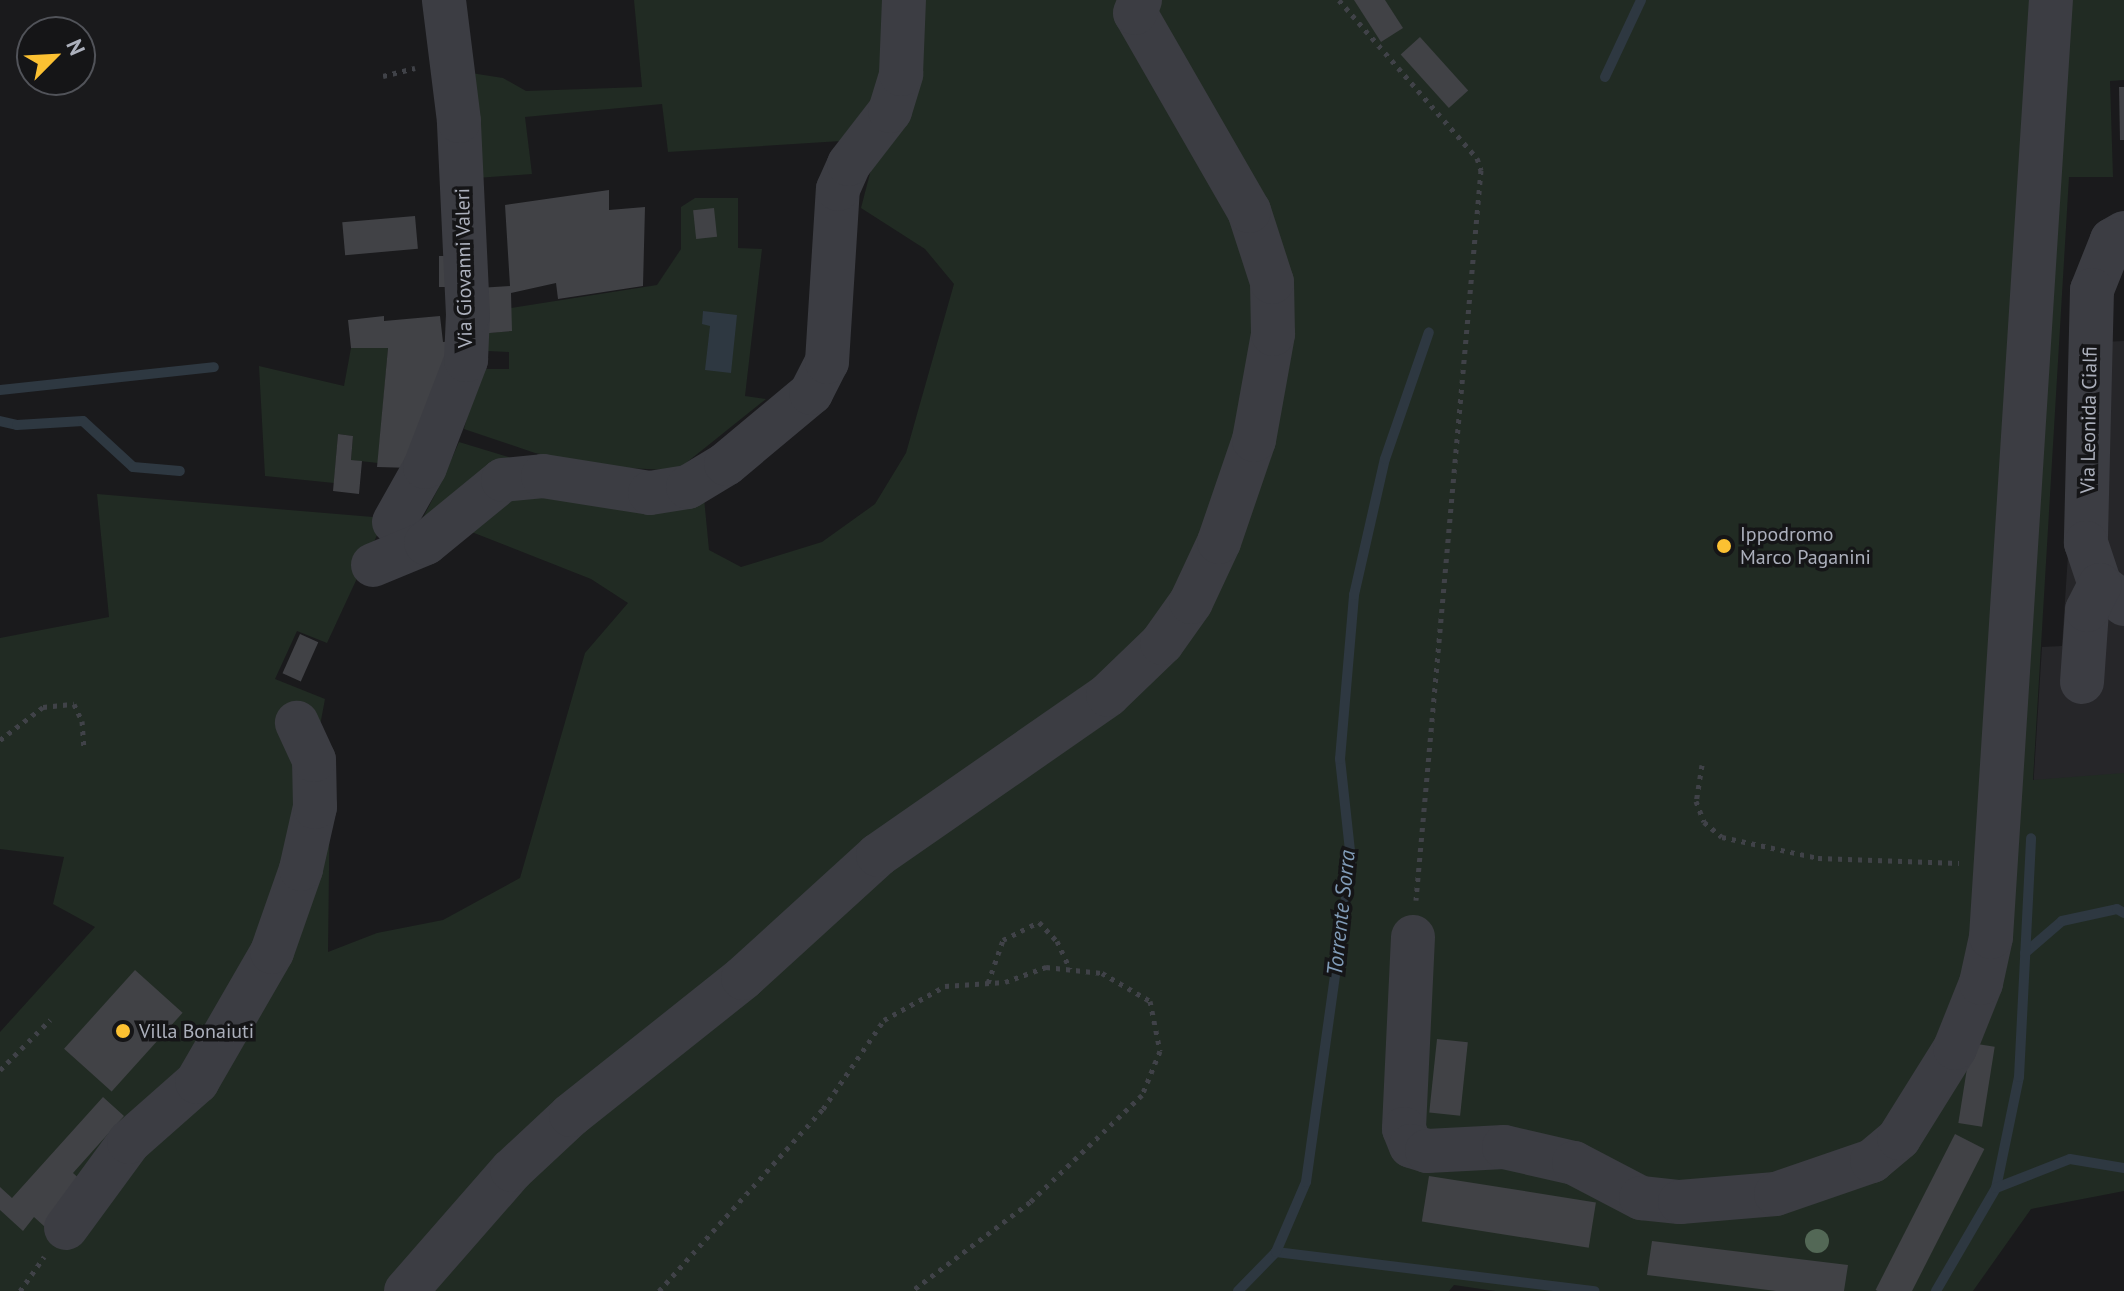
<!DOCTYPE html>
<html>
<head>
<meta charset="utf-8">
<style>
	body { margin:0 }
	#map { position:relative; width:2124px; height:1291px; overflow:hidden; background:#1a1a1c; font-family:"PT Sans",sans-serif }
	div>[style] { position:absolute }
	.built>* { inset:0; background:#262629 }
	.green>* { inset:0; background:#212b23 }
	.water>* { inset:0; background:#2e3841 }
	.stream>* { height:10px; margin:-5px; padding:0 5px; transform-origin:5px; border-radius:5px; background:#2e3841 }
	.building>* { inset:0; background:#414246; transform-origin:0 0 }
	.path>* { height:5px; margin-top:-2.5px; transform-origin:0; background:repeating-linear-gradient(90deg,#404248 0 4px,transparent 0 10px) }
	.minor>* { height:44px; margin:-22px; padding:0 22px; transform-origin:22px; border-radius:22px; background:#3c3d43 }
	.trees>* { width:24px; height:24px; margin:-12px; border-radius:50%; background:#536856 }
	.dots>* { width:22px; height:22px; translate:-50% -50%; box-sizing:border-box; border:4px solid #151517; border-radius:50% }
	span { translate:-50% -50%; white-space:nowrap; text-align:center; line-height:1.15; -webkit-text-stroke:7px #151517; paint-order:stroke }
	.street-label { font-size:20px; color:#acb0bc }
	.poi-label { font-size:20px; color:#acb0bc }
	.left { translate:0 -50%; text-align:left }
	.water-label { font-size:22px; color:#819cb8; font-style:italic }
	.north { position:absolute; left:16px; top:16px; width:80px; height:80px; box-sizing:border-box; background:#151517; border:2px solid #515359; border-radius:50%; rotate:66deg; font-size:22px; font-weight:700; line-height:32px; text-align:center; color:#acb0bc }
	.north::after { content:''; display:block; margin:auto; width:28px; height:36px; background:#fcc132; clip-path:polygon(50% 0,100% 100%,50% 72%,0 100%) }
</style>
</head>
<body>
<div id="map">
	<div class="built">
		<i style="clip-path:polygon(2124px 341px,2124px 787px,2033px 790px,2042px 647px,2062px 646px,2082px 343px)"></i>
	</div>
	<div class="green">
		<i style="clip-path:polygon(634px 0,897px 0,893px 80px,857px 140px,668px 152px,662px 104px,525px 117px,532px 174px,477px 178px,471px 73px,503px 78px,526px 91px,642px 87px)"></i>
		<i style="clip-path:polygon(915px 0,2124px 0,2124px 80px,2110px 81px,2113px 177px,2069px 177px,2033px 780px,2124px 773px,2124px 1191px,2031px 1209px,1973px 1291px,1495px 1291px,1454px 1285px,1449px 1291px,0 1291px,0 1032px,95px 927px,53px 904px,64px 857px,0 849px,0 638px,109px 617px,97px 494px,385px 518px,327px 643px,297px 631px,275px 679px,325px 699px,317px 742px,330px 786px,328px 952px,377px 933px,443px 920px,520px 878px,585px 653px,628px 603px,591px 579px,464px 529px,507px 490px,704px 498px,709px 550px,741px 567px,822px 542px,875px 504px,906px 453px,954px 284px,925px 249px,861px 208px)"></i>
		<i style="clip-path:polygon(695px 198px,738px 198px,738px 248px,762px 249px,745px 396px,766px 399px,681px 467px,667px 470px,607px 467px,535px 453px,464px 429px,478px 375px,486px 369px,509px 369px,509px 352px,487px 351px,478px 334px,511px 331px,511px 308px,657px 285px,681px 249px,681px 207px)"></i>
		<i style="clip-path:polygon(351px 348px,388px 348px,378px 463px,351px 460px,353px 436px,338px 434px,334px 483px,265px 476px,259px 366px,344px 386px)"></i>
		<i style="clip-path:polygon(459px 442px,528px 463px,416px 531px,440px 485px)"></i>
	</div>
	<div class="water">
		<i style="clip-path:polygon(703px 311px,737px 315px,731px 373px,705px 370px,710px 326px,702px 324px)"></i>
	</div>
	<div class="stream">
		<i style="left:1605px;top:77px;width:85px;rotate:-64.9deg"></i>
		<i style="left:0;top:390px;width:215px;rotate:-6.1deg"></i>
		<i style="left:0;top:421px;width:17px;rotate:13deg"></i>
		<i style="left:17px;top:425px;width:66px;rotate:-3.5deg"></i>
		<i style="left:83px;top:421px;width:68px;rotate:42.6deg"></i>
		<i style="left:133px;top:467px;width:47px;rotate:4.9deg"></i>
		<i style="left:2025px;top:953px;width:49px;rotate:-40.9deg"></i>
		<i style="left:2062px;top:921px;width:56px;rotate:-12.3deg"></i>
		<i style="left:2117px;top:909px;width:8px;rotate:30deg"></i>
		<i style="left:1996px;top:1188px;width:113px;rotate:-78.3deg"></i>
		<i style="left:2019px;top:1077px;width:239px;rotate:-87.1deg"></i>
		<i style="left:1276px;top:1252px;width:321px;rotate:7deg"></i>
		<i style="left:1238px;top:1291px;width:54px;rotate:-45.7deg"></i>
		<i style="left:1276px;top:1252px;width:76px;rotate:-66.8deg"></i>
		<i style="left:1306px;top:1182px;width:325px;rotate:-82deg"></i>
		<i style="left:1351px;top:860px;width:102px;rotate:-96.2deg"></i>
		<i style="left:1340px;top:759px;width:165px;rotate:-85.1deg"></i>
		<i style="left:1354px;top:595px;width:139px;rotate:-77.2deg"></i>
		<i style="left:1385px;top:459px;width:134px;rotate:-70.9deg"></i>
		<i style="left:1936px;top:1291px;width:119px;rotate:-59.8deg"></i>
		<i style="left:1996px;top:1188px;width:79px;rotate:-21.4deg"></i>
		<i style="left:2070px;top:1159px;width:55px;rotate:9.5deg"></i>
	</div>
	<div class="building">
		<i style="clip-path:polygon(1354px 0,1385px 0,1403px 28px,1381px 42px)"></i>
		<i style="left:1420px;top:37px;width:72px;height:26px;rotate:48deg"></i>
		<i style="clip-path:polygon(2119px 87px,2124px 87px,2124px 140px,2120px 140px)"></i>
		<i style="clip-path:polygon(609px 190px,609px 210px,645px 207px,643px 286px,558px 299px,556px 283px,511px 293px,512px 331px,478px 334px,478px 288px,510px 286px,505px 205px)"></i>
		<i style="left:714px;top:208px;width:29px;height:21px;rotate:84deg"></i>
		<i style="left:415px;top:216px;width:33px;height:73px;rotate:85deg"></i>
		<i style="left:439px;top:256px;width:14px;height:31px"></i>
		<i style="clip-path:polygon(384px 316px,384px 321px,440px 316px,443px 342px,456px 341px,413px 468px,377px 467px,388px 348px,351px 348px,348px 320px)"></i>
		<i style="clip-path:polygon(338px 434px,353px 436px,351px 460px,362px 461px,359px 494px,333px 491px)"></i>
		<i style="left:300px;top:634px;width:20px;height:43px;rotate:24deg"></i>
		<i style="left:135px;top:970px;width:64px;height:106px;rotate:42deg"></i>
		<i style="left:1437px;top:1039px;width:31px;height:74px;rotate:6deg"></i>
		<i style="left:1971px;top:1043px;width:24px;height:81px;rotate:9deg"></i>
		<i style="clip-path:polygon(103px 1097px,124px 1116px,73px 1173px,84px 1183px,45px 1227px,34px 1217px,23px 1231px,0 1210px,0 1187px,12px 1198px)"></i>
		<i style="left:1955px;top:1134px;width:33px;height:175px;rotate:27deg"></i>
		<i style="left:1429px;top:1176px;width:169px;height:46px;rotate:9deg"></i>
		<i style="clip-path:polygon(1652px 1241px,1848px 1265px,1844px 1291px,1776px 1291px,1647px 1275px)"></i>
	</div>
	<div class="path">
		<i style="left:1339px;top:0;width:210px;rotate:48.9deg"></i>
		<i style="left:1477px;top:158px;width:13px;rotate:72deg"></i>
		<i style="left:1481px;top:170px;width:733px;rotate:95.09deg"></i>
		<i style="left:383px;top:76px;width:33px;rotate:-14deg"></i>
		<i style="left:0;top:740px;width:54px;rotate:-37.5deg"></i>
		<i style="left:43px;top:707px;width:31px;rotate:-6deg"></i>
		<i style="left:74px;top:704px;width:19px;rotate:65deg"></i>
		<i style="left:82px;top:721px;width:26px;rotate:86deg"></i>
		<i style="left:1702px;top:765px;width:36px;rotate:99deg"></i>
		<i style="left:1696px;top:801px;width:22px;rotate:69deg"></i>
		<i style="left:1704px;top:822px;width:23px;rotate:40deg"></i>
		<i style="left:1722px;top:837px;width:98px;rotate:12.3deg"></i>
		<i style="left:1818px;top:858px;width:141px;rotate:2deg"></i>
		<i style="left:988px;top:983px;width:46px;rotate:-70.8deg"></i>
		<i style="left:1003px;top:940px;width:40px;rotate:-26.6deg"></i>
		<i style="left:1039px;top:922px;width:26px;rotate:47deg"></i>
		<i style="left:1057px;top:941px;width:31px;rotate:65deg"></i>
		<i style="left:0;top:1070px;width:71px;rotate:-45deg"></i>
		<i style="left:20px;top:1291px;width:42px;rotate:-54.8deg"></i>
		<i style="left:659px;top:1291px;width:245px;rotate:-48deg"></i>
		<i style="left:823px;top:1109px;width:108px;rotate:-55.6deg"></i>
		<i style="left:884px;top:1020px;width:70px;rotate:-29.1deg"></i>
		<i style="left:945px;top:986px;width:60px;rotate:-3.8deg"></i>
		<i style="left:1005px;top:982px;width:44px;rotate:-20.1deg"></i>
		<i style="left:1046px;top:967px;width:56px;rotate:6.1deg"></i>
		<i style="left:1102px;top:973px;width:56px;rotate:30.3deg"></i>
		<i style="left:1150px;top:1001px;width:51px;rotate:78.7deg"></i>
		<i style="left:1160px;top:1051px;width:48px;rotate:112.2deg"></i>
		<i style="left:1142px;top:1095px;width:155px;rotate:136.3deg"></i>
		<i style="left:1030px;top:1202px;width:148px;rotate:143deg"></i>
	</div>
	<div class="minor">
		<i style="left:2124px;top:233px;width:14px;rotate:150deg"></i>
		<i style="left:2112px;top:240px;width:54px;rotate:111.8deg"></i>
		<i style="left:2092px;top:290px;width:253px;rotate:91.4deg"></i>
		<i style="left:2086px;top:543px;width:44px;rotate:71.6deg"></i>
		<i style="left:2100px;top:585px;width:31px;rotate:38deg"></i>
		<i style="left:394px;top:522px;width:63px;rotate:-60.6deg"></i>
		<i style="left:425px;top:467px;width:115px;rotate:-69deg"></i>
		<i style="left:466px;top:360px;width:45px;rotate:-87.5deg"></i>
		<i style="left:468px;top:315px;width:194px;rotate:-92.7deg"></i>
		<i style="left:459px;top:121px;width:122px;rotate:-97.1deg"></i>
		<i style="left:373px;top:565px;width:57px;rotate:-22.5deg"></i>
		<i style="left:426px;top:543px;width:99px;rotate:-39.3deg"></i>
		<i style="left:503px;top:480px;width:40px;rotate:-5.7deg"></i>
		<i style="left:543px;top:476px;width:108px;rotate:9deg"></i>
		<i style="left:650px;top:493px;width:38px;rotate:-9deg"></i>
		<i style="left:688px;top:487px;width:44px;rotate:-31.2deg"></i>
		<i style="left:726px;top:464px;width:111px;rotate:-39.9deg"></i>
		<i style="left:811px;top:393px;width:35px;rotate:-63deg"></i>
		<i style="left:827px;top:362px;width:173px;rotate:-86.4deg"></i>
		<i style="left:838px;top:189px;width:27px;rotate:-66deg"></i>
		<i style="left:849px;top:164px;width:67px;rotate:-52.3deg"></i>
		<i style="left:890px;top:111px;width:39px;rotate:-73deg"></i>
		<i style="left:901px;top:74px;width:74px;rotate:-87.7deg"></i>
		<i style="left:2082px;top:682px;width:72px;rotate:-86deg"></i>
		<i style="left:2087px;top:610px;width:28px;rotate:-63deg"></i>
		<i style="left:1413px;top:937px;width:192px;rotate:92.7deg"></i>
		<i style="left:1404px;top:1129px;width:18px;rotate:68deg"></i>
		<i style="left:1411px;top:1146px;width:17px;rotate:17deg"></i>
		<i style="left:1427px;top:1151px;width:77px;rotate:-3deg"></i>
		<i style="left:1504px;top:1147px;width:72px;rotate:12.9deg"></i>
		<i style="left:1574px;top:1163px;width:76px;rotate:27.6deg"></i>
		<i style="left:1641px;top:1198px;width:39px;rotate:6deg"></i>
		<i style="left:1680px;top:1202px;width:96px;rotate:-4.8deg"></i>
		<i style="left:1776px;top:1194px;width:102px;rotate:-19deg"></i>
		<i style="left:1872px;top:1161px;width:35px;rotate:-40deg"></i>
		<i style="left:1899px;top:1138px;width:106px;rotate:-58.1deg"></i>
		<i style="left:1955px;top:1048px;width:70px;rotate:-68.2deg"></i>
		<i style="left:1981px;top:983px;width:47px;rotate:-77.7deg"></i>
		<i style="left:1991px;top:937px;width:939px;rotate:-86.34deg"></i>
		<i style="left:66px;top:1228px;width:107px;rotate:-53.8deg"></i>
		<i style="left:129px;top:1142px;width:91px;rotate:-41.4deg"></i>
		<i style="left:197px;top:1082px;width:150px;rotate:-60deg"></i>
		<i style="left:272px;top:952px;width:88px;rotate:-70.7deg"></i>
		<i style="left:301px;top:869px;width:64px;rotate:-77.3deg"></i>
		<i style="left:315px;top:807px;width:47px;rotate:-91.2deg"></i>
		<i style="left:314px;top:760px;width:41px;rotate:-114.7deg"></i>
		<i style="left:406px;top:1291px;width:161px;rotate:-48.8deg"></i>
		<i style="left:512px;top:1170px;width:81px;rotate:-43deg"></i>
		<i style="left:571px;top:1115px;width:220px;rotate:-38.5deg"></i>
		<i style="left:743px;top:978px;width:183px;rotate:-42.3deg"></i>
		<i style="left:878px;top:855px;width:280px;rotate:-34.8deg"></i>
		<i style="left:1108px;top:695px;width:75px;rotate:-43.9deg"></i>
		<i style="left:1162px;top:643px;width:50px;rotate:-54.7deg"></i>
		<i style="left:1191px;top:602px;width:66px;rotate:-65deg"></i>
		<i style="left:1219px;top:542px;width:108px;rotate:-71.1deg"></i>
		<i style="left:1254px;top:440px;width:108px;rotate:-79.8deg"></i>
		<i style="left:1273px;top:334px;width:52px;rotate:-91.1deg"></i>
		<i style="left:1272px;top:282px;width:75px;rotate:-107.9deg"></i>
		<i style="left:1249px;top:211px;width:228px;rotate:-119.9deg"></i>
		<i style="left:1135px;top:13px;width:14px;rotate:-69deg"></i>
	</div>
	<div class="trees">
		<i style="left:1817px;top:1241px"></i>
	</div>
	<div class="dots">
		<i style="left:1724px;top:546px;background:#fcc132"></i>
		<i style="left:123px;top:1031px;background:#fcc132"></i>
	</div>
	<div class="street-label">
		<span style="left:464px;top:268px;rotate:-91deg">Via Giovanni Valeri</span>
		<span style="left:2089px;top:420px;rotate:-89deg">Via Leonida Cialfi</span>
	</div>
	<div class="poi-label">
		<span class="left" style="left:1740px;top:546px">Ippodromo<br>Marco Paganini</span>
		<span class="left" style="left:139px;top:1031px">Villa Bonaiuti</span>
	</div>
	<div class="water-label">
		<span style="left:1341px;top:913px;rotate:-84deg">Torrente Sorra</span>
	</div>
	<div class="north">N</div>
</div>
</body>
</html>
